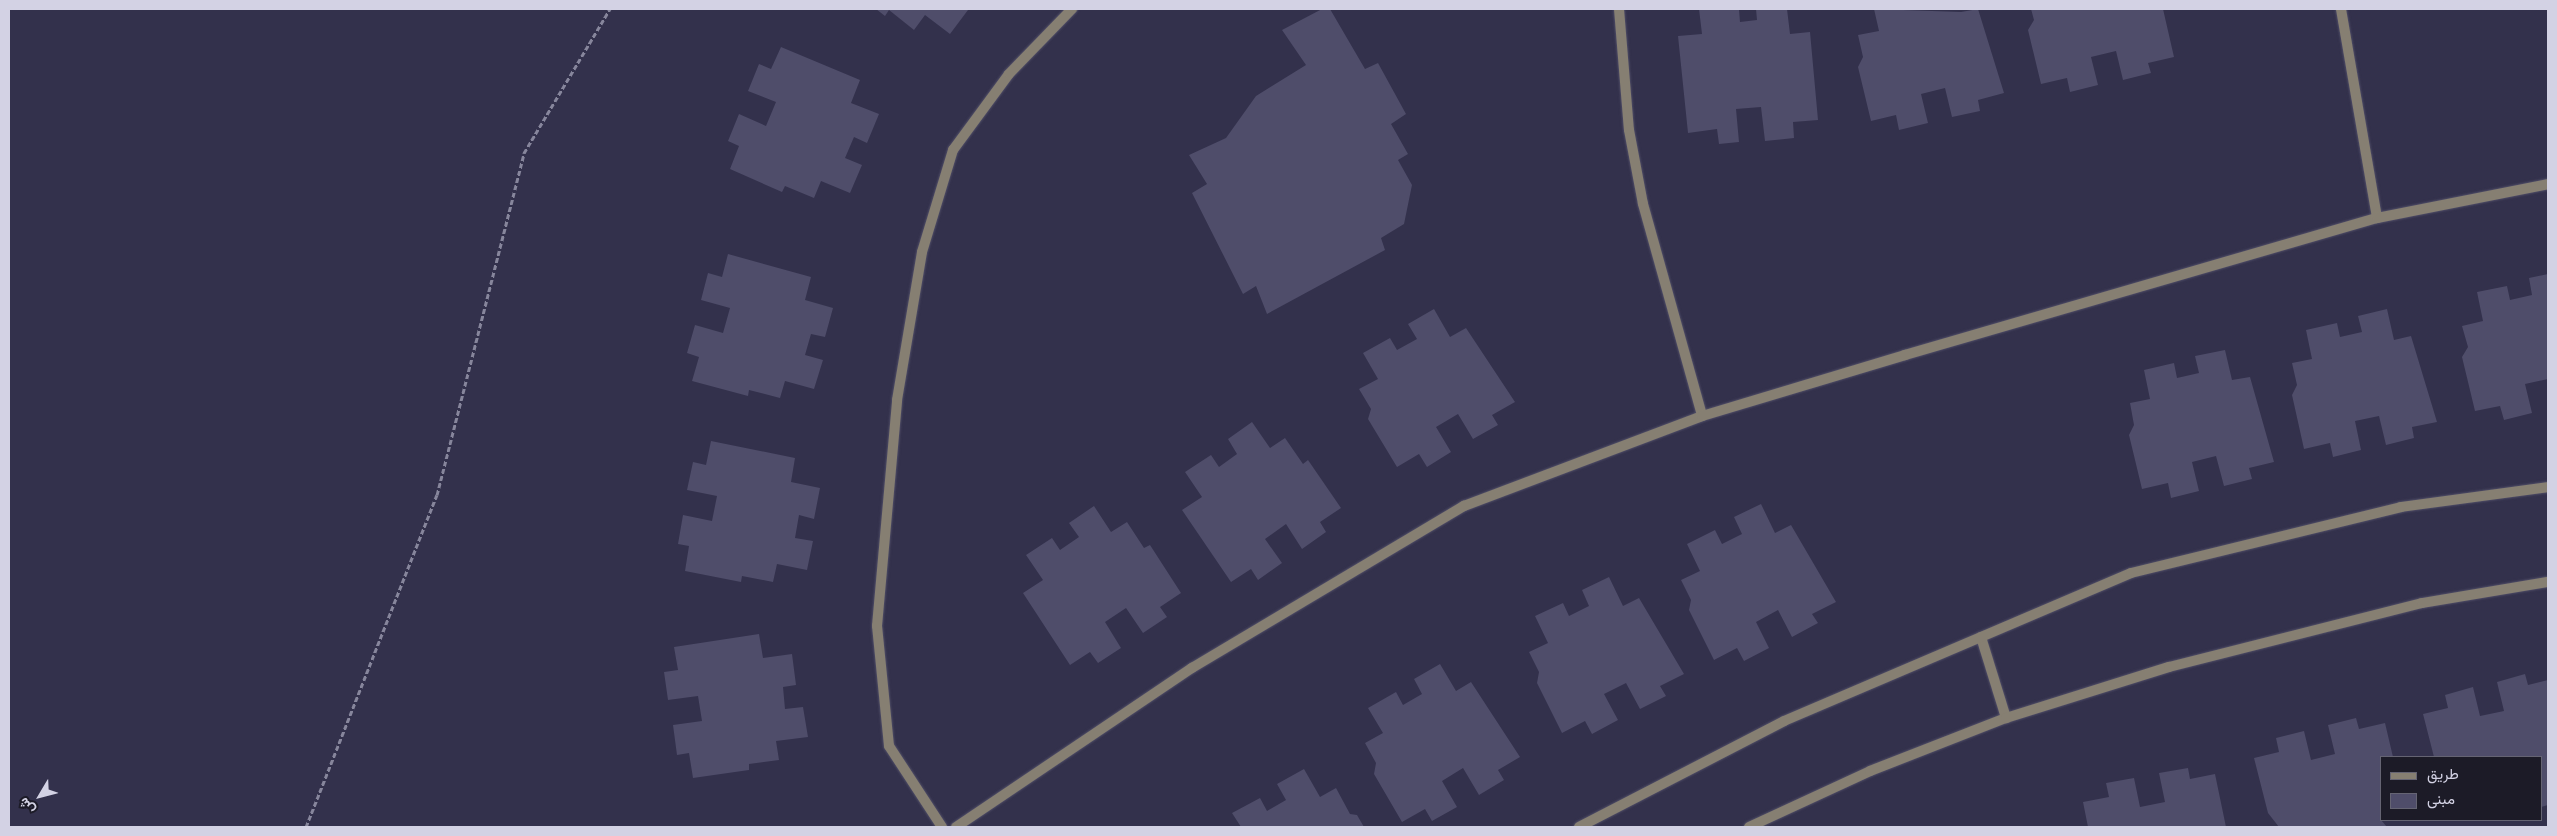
<!DOCTYPE html>
<html>
<head>
<meta charset="utf-8">
<style>
	body { margin:0 }
	#map { position:relative; width:2557px; height:836px; overflow:hidden; background:#33314c; font-family:Georgia,Vazirmatn,serif }
	div>[style] { position:absolute }
	.building>* { inset:0; background:#4f4d6a }
	.path>* { height:3px; margin-top:-1.5px; transform-origin:0; background:repeating-linear-gradient(90deg,#87869c 0 5px,transparent 0 7.5px) }
	.roads { filter:drop-shadow(0 0 1px #504e67) drop-shadow(0 0 1px #504e67) }
	.street>* { height:10px; margin:-5px; padding:0 5px; transform-origin:5px; border-radius:5px; background:#867f72 }
	span { translate:-50% -50%; white-space:nowrap; text-align:center; line-height:1.15; -webkit-text-stroke:4px #1c1b27; paint-order:stroke }
	.frame { position:absolute; inset:0; border:10px solid #d3d2e4; pointer-events:none }
	.legend { position:absolute; left:2380px; top:756px; width:162px; height:65px; box-sizing:border-box; background:#1c1b27; border:1px solid #656473; margin:0; padding:6px 9px; list-style:none; font-size:15px; color:#d3d2e4 }
	.legend li { display:flex; align-items:center; gap:10px; height:25px }
	.legend b { width:25px; border:1px solid #656473 }
	.north { position:absolute; left:15px; top:771px; width:50px; height:50px; -webkit-text-stroke:4px #1c1b27; paint-order:stroke; rotate:233deg; font-size:14px; font-weight:700; line-height:20px; text-align:center; color:#d3d2e4 }
	.north::after { content:''; display:block; margin:auto; width:18px; height:22px; background:#d3d2e4; clip-path:polygon(50% 0,100% 100%,50% 72%,0 100%) }
</style>
</head>
<body>
<div id="map">
	<div class="building">
		<i style="clip-path:polygon(876px 9px,966px 9px,968px 10px,950px 34px,925px 15px,914px 30px,889px 10px,885px 16px)"></i>
		<i style="clip-path:polygon(1322px 9px,1330px 9px,1365px 69px,1378px 63px,1406px 114px,1391px 124px,1408px 154px,1398px 160px,1412px 185px,1404px 224px,1381px 238px,1385px 250px,1267px 314px,1256px 286px,1243px 294px,1192px 193px,1207px 184px,1189px 155px,1226px 138px,1256px 96px,1306px 65px,1282px 30px)"></i>
		<i style="clip-path:polygon(1699px 9px,1739px 9px,1740px 22px,1757px 20px,1756px 9px,1787px 9px,1790px 34px,1810px 32px,1818px 120px,1793px 122px,1794px 138px,1765px 141px,1761px 107px,1736px 109px,1739px 142px,1719px 144px,1717px 129px,1688px 133px,1678px 36px,1702px 34px)"></i>
		<i style="clip-path:polygon(1874px 9px,1961px 12px,1978px 9px,2004px 93px,1978px 100px,1980px 111px,1952px 117px,1945px 88px,1921px 94px,1928px 123px,1899px 130px,1896px 115px,1871px 121px,1858px 67px,1863px 57px,1858px 35px,1879px 31px)"></i>
		<i style="clip-path:polygon(2031px 9px,2163px 9px,2174px 57px,2148px 63px,2151px 73px,2123px 80px,2116px 51px,2091px 57px,2098px 85px,2070px 92px,2067px 78px,2041px 84px,2028px 30px,2034px 20px)"></i>
		<i style="clip-path:polygon(781px 47px,860px 80px,851px 103px,879px 114px,867px 143px,854px 137px,845px 158px,862px 165px,850px 193px,821px 181px,814px 198px,785px 186px,782px 192px,730px 169px,739px 146px,728px 141px,739px 114px,766px 126px,776px 102px,748px 91px,759px 64px,771px 69px)"></i>
		<i style="clip-path:polygon(728px 254px,811px 277px,805px 300px,833px 308px,825px 337px,811px 334px,805px 355px,823px 360px,814px 389px,785px 381px,780px 398px,749px 390px,748px 396px,692px 381px,699px 357px,687px 353px,695px 325px,723px 333px,730px 308px,701px 300px,708px 273px,722px 277px)"></i>
		<i style="clip-path:polygon(2548px 274px,2548px 379px,2525px 384px,2532px 413px,2504px 420px,2500px 406px,2475px 411px,2462px 357px,2468px 347px,2462px 326px,2483px 321px,2477px 292px,2507px 286px,2510px 300px,2532px 295px,2529px 278px)"></i>
		<i style="clip-path:polygon(1434px 309px,1450px 337px,1466px 328px,1515px 402px,1492px 415px,1498px 425px,1473px 439px,1458px 414px,1436px 427px,1451px 452px,1427px 467px,1419px 454px,1397px 467px,1368px 419px,1371px 409px,1359px 389px,1378px 379px,1363px 353px,1390px 338px,1397px 350px,1417px 339px,1408px 324px)"></i>
		<i style="clip-path:polygon(2387px 309px,2394px 340px,2411px 336px,2437px 422px,2412px 427px,2414px 438px,2386px 445px,2379px 416px,2355px 421px,2361px 450px,2333px 457px,2330px 443px,2304px 449px,2292px 395px,2297px 385px,2292px 363px,2312px 359px,2306px 330px,2337px 323px,2340px 337px,2362px 332px,2358px 316px)"></i>
		<i style="clip-path:polygon(2225px 350px,2232px 380px,2250px 377px,2274px 462px,2249px 468px,2252px 479px,2224px 486px,2216px 456px,2192px 462px,2199px 491px,2171px 498px,2168px 483px,2142px 489px,2129px 435px,2134px 425px,2130px 403px,2150px 399px,2144px 370px,2174px 363px,2177px 378px,2199px 373px,2195px 356px)"></i>
		<i style="clip-path:polygon(1252px 422px,1270px 448px,1285px 438px,1303px 464px,1308px 460px,1341px 508px,1320px 522px,1326px 532px,1302px 549px,1286px 524px,1265px 539px,1282px 563px,1258px 580px,1251px 569px,1231px 582px,1182px 510px,1202px 497px,1185px 472px,1211px 455px,1219px 467px,1237px 454px,1228px 439px)"></i>
		<i style="clip-path:polygon(711px 441px,795px 458px,791px 482px,820px 488px,814px 519px,799px 515px,795px 538px,813px 541px,807px 570px,777px 564px,773px 582px,742px 576px,741px 582px,685px 571px,689px 546px,678px 544px,683px 515px,712px 521px,717px 496px,687px 490px,693px 462px,706px 465px)"></i>
		<i style="clip-path:polygon(1761px 504px,1775px 533px,1791px 525px,1836px 602px,1812px 614px,1818px 623px,1792px 637px,1778px 610px,1756px 622px,1769px 648px,1744px 661px,1737px 648px,1714px 660px,1689px 610px,1691px 600px,1681px 580px,1700px 571px,1687px 544px,1715px 530px,1722px 544px,1742px 534px,1734px 517px)"></i>
		<i style="clip-path:polygon(1094px 506px,1111px 532px,1127px 522px,1144px 548px,1150px 545px,1181px 593px,1160px 607px,1167px 617px,1143px 633px,1126px 608px,1105px 622px,1121px 648px,1098px 663px,1090px 652px,1070px 665px,1023px 593px,1043px 580px,1026px 555px,1052px 538px,1060px 550px,1079px 537px,1069px 523px)"></i>
		<i style="clip-path:polygon(1609px 577px,1623px 606px,1639px 598px,1684px 674px,1660px 686px,1666px 696px,1640px 709px,1626px 683px,1604px 694px,1618px 720px,1592px 734px,1585px 721px,1562px 733px,1537px 683px,1539px 672px,1529px 652px,1548px 643px,1535px 616px,1563px 603px,1569px 616px,1589px 606px,1582px 590px)"></i>
		<i style="clip-path:polygon(759px 634px,763px 658px,792px 654px,796px 685px,783px 687px,785px 709px,803px 707px,808px 737px,776px 741px,779px 760px,749px 764px,749px 770px,693px 778px,689px 753px,677px 755px,673px 725px,702px 721px,698px 696px,668px 700px,664px 672px,678px 670px,674px 647px)"></i>
		<i style="clip-path:polygon(1440px 664px,1456px 691px,1471px 682px,1520px 757px,1498px 770px,1504px 780px,1479px 795px,1463px 768px,1442px 781px,1457px 807px,1432px 821px,1425px 809px,1402px 822px,1374px 774px,1376px 763px,1365px 743px,1383px 733px,1368px 708px,1396px 692px,1403px 705px,1422px 694px,1414px 679px)"></i>
		<i style="clip-path:polygon(2525px 674px,2528px 685px,2548px 680px,2548px 805px,2541px 807px,2541px 757px,2434px 757px,2423px 714px,2448px 708px,2445px 695px,2473px 687px,2480px 716px,2504px 711px,2497px 682px)"></i>
		<i style="clip-path:polygon(2356px 718px,2359px 729px,2385px 723px,2393px 757px,2381px 757px,2381px 820px,2387px 827px,2279px 827px,2268px 813px,2254px 758px,2279px 752px,2276px 738px,2304px 731px,2311px 760px,2335px 754px,2328px 725px)"></i>
		<i style="clip-path:polygon(2188px 768px,2190px 779px,2215px 774px,2226px 827px,2088px 827px,2083px 802px,2109px 797px,2106px 783px,2134px 778px,2140px 807px,2165px 802px,2159px 773px)"></i>
		<i style="clip-path:polygon(1304px 769px,1320px 797px,1336px 788px,1350px 814px,1357px 815px,1364px 827px,1241px 827px,1232px 813px,1260px 798px,1267px 811px,1286px 800px,1277px 784px)"></i>
	</div>
	<div class="path">
		<i style="left:306px;top:827px;width:357px;rotate:-68.5deg"></i>
		<i style="left:437px;top:495px;width:353px;rotate:-75.7deg"></i>
		<i style="left:524px;top:153px;width:168px;rotate:-59.2deg"></i>
	</div>
	<div class="roads">
		<div class="street">
			<i style="left:1619px;top:9px;width:121px;rotate:85.3deg"></i>
			<i style="left:1629px;top:130px;width:75px;rotate:79.3deg"></i>
			<i style="left:1643px;top:204px;width:220px;rotate:74.4deg"></i>
			<i style="left:2341px;top:9px;width:212px;rotate:80.2deg"></i>
			<i style="left:1981px;top:637px;width:85px;rotate:72.8deg"></i>
			<i style="left:942px;top:827px;width:97px;rotate:-123.2deg"></i>
			<i style="left:889px;top:746px;width:121px;rotate:-95.7deg"></i>
			<i style="left:877px;top:626px;width:227px;rotate:-84.9deg"></i>
			<i style="left:897px;top:400px;width:150px;rotate:-80.4deg"></i>
			<i style="left:922px;top:252px;width:107px;rotate:-73.1deg"></i>
			<i style="left:953px;top:150px;width:94px;rotate:-53.6deg"></i>
			<i style="left:1009px;top:74px;width:91px;rotate:-45.9deg"></i>
			<i style="left:956px;top:827px;width:285px;rotate:-34deg"></i>
			<i style="left:1192px;top:668px;width:317px;rotate:-30.8deg"></i>
			<i style="left:1464px;top:506px;width:254px;rotate:-20.7deg"></i>
			<i style="left:1702px;top:416px;width:212px;rotate:-16.7deg"></i>
			<i style="left:1905px;top:355px;width:491px;rotate:-16.2deg"></i>
			<i style="left:2377px;top:218px;width:174px;rotate:-11.2deg"></i>
			<i style="left:1579px;top:827px;width:231px;rotate:-27.3deg"></i>
			<i style="left:1784px;top:721px;width:377px;rotate:-23.1deg"></i>
			<i style="left:2131px;top:573px;width:278px;rotate:-13.7deg"></i>
			<i style="left:2401px;top:507px;width:148px;rotate:-7.7deg"></i>
			<i style="left:1749px;top:827px;width:133px;rotate:-24.8deg"></i>
			<i style="left:1870px;top:771px;width:146px;rotate:-21.3deg"></i>
			<i style="left:2006px;top:718px;width:171px;rotate:-17.4deg"></i>
			<i style="left:2169px;top:667px;width:261px;rotate:-14.2deg"></i>
			<i style="left:2422px;top:603px;width:128px;rotate:-9.5deg"></i>
		</div>
	</div>
	<div class="frame"></div>
	<ul class="legend">
	<li><b style="height:6px;background:#867f72"></b>طريق</li>
	<li><b style="height:14px;background:#4f4d6a"></b>مبنى</li>
	</ul>
	<div class="north">ش</div>
</div>
</body>
</html>
